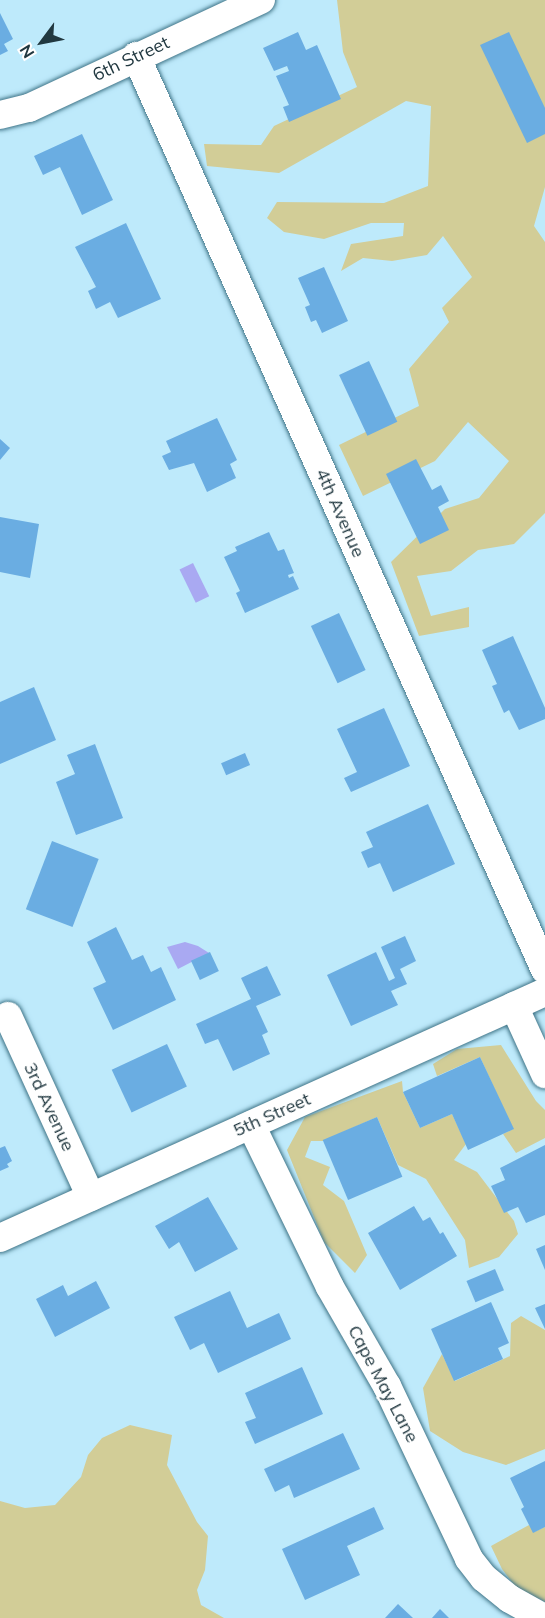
<!DOCTYPE html>
<html>
<head>
<meta charset="utf-8">
<style>
	body { margin:0 }
	#map { position:relative; width:545px; height:1618px; overflow:hidden; background:#beeafb; font-family:Mulish,sans-serif }
	div>[style] { position:absolute }
	.green>* { inset:0; background:#d2cd97 }
	.water>* { inset:0; background:#a9a9f2; transform-origin:0 0 }
	.building>* { inset:0; background:#6aade2; transform-origin:0 0 }
	.roads { filter:drop-shadow(0 0 2px #3f7487) drop-shadow(0 0 2px #3f7487) }
	.minor>* { height:28px; margin:-14px; padding:0 14px; transform-origin:14px; border-radius:14px; background:#fff }
	span { translate:-50% -50%; white-space:nowrap; text-align:center; line-height:1.15; -webkit-text-stroke:5px #fff; paint-order:stroke }
	.street-label { font-size:18px; color:#213840 }
	.north { position:absolute; left:12px; top:12px; width:60px; height:60px; -webkit-text-stroke:4px #fff; paint-order:stroke; rotate:238deg; font-size:16px; font-weight:700; line-height:24px; text-align:center; color:#213840 }
	.north::after { content:''; display:block; margin:auto; width:21px; height:27px; background:#213840; clip-path:polygon(50% 0,100% 100%,50% 72%,0 100%) }
</style>
</head>
<body>
<div id="map">
	<div class="green">
		<i style="clip-path:polygon(337px 0,545px 0,545px 187px,534px 226px,545px 242px,545px 513px,514px 544px,478px 550px,451px 571px,417px 576px,431px 616px,469px 607px,469px 627px,419px 636px,391px 562px,445px 509px,479px 498px,509px 461px,468px 422px,435px 461px,363px 496px,339px 445px,419px 406px,409px 369px,449px 322px,442px 308px,472px 277px,443px 236px,427px 255px,392px 261px,363px 258px,341px 271px,351px 244px,403px 236px,404px 223px,371px 223px,324px 239px,284px 232px,267px 218px,277px 202px,384px 203px,428px 186px,431px 106px,406px 101px,279px 173px,207px 166px,204px 144px,261px 145px,274px 126px,357px 87px,343px 52px)"></i>
		<i style="clip-path:polygon(501px 1045px,536px 1101px,545px 1110px,545px 1138px,516px 1153px,503px 1134px,513px 1129px,480px 1057px,437px 1076px,433px 1064px,457px 1049px)"></i>
		<i style="clip-path:polygon(402px 1081px,403px 1092px,420px 1128px,452px 1114px,466px 1144px,454px 1160px,477px 1172px,514px 1221px,518px 1234px,499px 1257px,469px 1268px,465px 1240px,426px 1179px,398px 1165px,377px 1117px,323px 1141px,311px 1141px,305px 1157px,330px 1167px,323px 1185px,344px 1201px,367px 1255px,355px 1273px,324px 1242px,287px 1150px,305px 1117px)"></i>
		<i style="clip-path:polygon(521px 1316px,545px 1330px,545px 1449px,506px 1465px,463px 1452px,430px 1431px,423px 1388px,442px 1354px,455px 1381px,510px 1356px,511px 1323px)"></i>
		<i style="clip-path:polygon(130px 1425px,172px 1435px,167px 1465px,197px 1522px,208px 1536px,205px 1570px,197px 1590px,201px 1605px,224px 1618px,0 1618px,0 1501px,25px 1508px,55px 1505px,81px 1477px,88px 1455px,102px 1438px)"></i>
		<i style="clip-path:polygon(529px 1525px,534px 1532px,545px 1527px,545px 1602px,515px 1586px,502px 1569px,491px 1546px)"></i>
	</div>
	<div class="water">
		<i style="left:193px;top:563px;width:37px;height:15px;rotate:64deg"></i>
		<i style="clip-path:polygon(185px 942px,198px 946px,209px 953px,178px 969px,167px 947px)"></i>
	</div>
	<div class="building">
		<i style="clip-path:polygon(0 13px,13px 39px,4px 44px,8px 51px,0 55px)"></i>
		<i style="clip-path:polygon(298px 32px,306px 50px,317px 45px,341px 99px,289px 122px,283px 107px,289px 105px,276px 76px,289px 71px,287px 66px,274px 71px,263px 48px)"></i>
		<i style="clip-path:polygon(509px 32px,545px 108px,545px 134px,527px 143px,480px 45px)"></i>
		<i style="clip-path:polygon(82px 134px,113px 200px,82px 215px,60px 167px,43px 175px,34px 156px)"></i>
		<i style="clip-path:polygon(126px 223px,161px 299px,118px 318px,110px 302px,96px 309px,88px 291px,96px 287px,75px 247px)"></i>
		<i style="clip-path:polygon(324px 267px,348px 321px,322px 333px,316px 320px,311px 322px,305px 307px,310px 305px,298px 278px)"></i>
		<i style="left:369px;top:361px;width:67px;height:33px;rotate:65deg"></i>
		<i style="clip-path:polygon(217px 418px,237px 460px,230px 464px,236px 478px,207px 492px,194px 463px,169px 470px,162px 456px,171px 452px,166px 441px)"></i>
		<i style="clip-path:polygon(0 439px,10px 448px,0 460px)"></i>
		<i style="clip-path:polygon(416px 459px,432px 490px,441px 485px,449px 501px,438px 507px,449px 530px,420px 544px,386px 474px)"></i>
		<i style="clip-path:polygon(0 517px,39px 524px,30px 578px,0 572px)"></i>
		<i style="clip-path:polygon(269px 532px,278px 551px,284px 549px,294px 573px,288px 575px,289px 578px,293px 576px,299px 589px,245px 613px,236px 593px,240px 591px,224px 557px,237px 551px,235px 547px)"></i>
		<i style="left:339px;top:613px;width:63px;height:31px;rotate:65deg"></i>
		<i style="clip-path:polygon(513px 636px,545px 708px,545px 719px,519px 730px,509px 710px,504px 713px,492px 686px,497px 684px,482px 650px)"></i>
		<i style="clip-path:polygon(34px 687px,56px 740px,0 764px,0 702px)"></i>
		<i style="clip-path:polygon(384px 708px,410px 766px,351px 792px,344px 778px,357px 772px,337px 729px)"></i>
		<i style="clip-path:polygon(95px 744px,123px 818px,76px 835px,56px 782px,75px 774px,67px 755px)"></i>
		<i style="left:245px;top:753px;width:13px;height:26px;rotate:67deg"></i>
		<i style="clip-path:polygon(428px 804px,455px 864px,393px 892px,380px 863px,368px 868px,361px 852px,373px 847px,366px 832px)"></i>
		<i style="left:52px;top:841px;width:50px;height:73px;rotate:21deg"></i>
		<i style="clip-path:polygon(116px 927px,132px 960px,143px 955px,151px 972px,161px 967px,176px 1000px,113px 1030px,93px 988px,106px 982px,87px 942px)"></i>
		<i style="clip-path:polygon(405px 936px,416px 961px,400px 969px,407px 984px,391px 991px,398px 1005px,351px 1026px,327px 975px,376px 952px,389px 981px,395px 978px,381px 947px)"></i>
		<i style="left:210px;top:952px;width:21px;height:21px;rotate:65deg"></i>
		<i style="clip-path:polygon(267px 966px,281px 995px,256px 1006px,268px 1032px,262px 1035px,270px 1054px,233px 1071px,218px 1039px,205px 1044px,196px 1024px,251px 999px,241px 978px)"></i>
		<i style="left:167px;top:1044px;width:47px;height:61px;rotate:65deg"></i>
		<i style="clip-path:polygon(480px 1057px,514px 1129px,468px 1150px,452px 1114px,420px 1128px,403px 1092px)"></i>
		<i style="left:377px;top:1117px;width:65px;height:59px;rotate:67deg"></i>
		<i style="clip-path:polygon(545px 1145px,545px 1215px,526px 1223px,518px 1207px,504px 1213px,491px 1186px,505px 1180px,500px 1168px)"></i>
		<i style="clip-path:polygon(5px 1146px,12px 1161px,7px 1164px,9px 1167px,0 1171px,0 1148px)"></i>
		<i style="clip-path:polygon(208px 1197px,238px 1249px,195px 1272px,179px 1242px,169px 1249px,155px 1226px)"></i>
		<i style="clip-path:polygon(414px 1206px,423px 1221px,430px 1217px,440px 1234px,443px 1232px,457px 1256px,400px 1290px,368px 1233px)"></i>
		<i style="clip-path:polygon(545px 1245px,545px 1270px,536px 1249px)"></i>
		<i style="left:495px;top:1269px;width:23px;height:31px;rotate:67deg"></i>
		<i style="clip-path:polygon(96px 1281px,110px 1308px,55px 1337px,36px 1299px,63px 1285px,68px 1296px)"></i>
		<i style="clip-path:polygon(230px 1291px,247px 1328px,279px 1313px,291px 1339px,218px 1373px,204px 1343px,190px 1350px,174px 1317px)"></i>
		<i style="clip-path:polygon(491px 1302px,509px 1343px,498px 1348px,503px 1359px,454px 1381px,431px 1329px)"></i>
		<i style="clip-path:polygon(545px 1304px,545px 1329px,535px 1308px)"></i>
		<i style="clip-path:polygon(302px 1367px,323px 1414px,255px 1444px,245px 1422px,256px 1418px,245px 1393px)"></i>
		<i style="clip-path:polygon(343px 1433px,360px 1469px,294px 1498px,289px 1485px,275px 1492px,264px 1469px)"></i>
		<i style="clip-path:polygon(545px 1461px,545px 1527px,533px 1533px,521px 1509px,524px 1507px,510px 1478px)"></i>
		<i style="clip-path:polygon(374px 1507px,384px 1529px,347px 1546px,360px 1575px,305px 1600px,282px 1549px)"></i>
		<i style="clip-path:polygon(398px 1604px,413px 1618px,385px 1618px)"></i>
		<i style="clip-path:polygon(440px 1609px,449px 1618px,432px 1618px)"></i>
	</div>
	<div class="roads">
		<div class="minor">
			<i style="left:136px;top:56px;width:1001px;rotate:65.89deg"></i>
			<i style="left:0;top:115px;width:30px;rotate:-14deg"></i>
			<i style="left:29px;top:108px;width:256px;rotate:-25deg"></i>
			<i style="left:514px;top:1006px;width:75px;rotate:65.5deg"></i>
			<i style="left:8px;top:1016px;width:199px;rotate:65.4deg"></i>
			<i style="left:251px;top:1125px;width:180px;rotate:64deg"></i>
			<i style="left:330px;top:1287px;width:114px;rotate:60.1deg"></i>
			<i style="left:387px;top:1386px;width:191px;rotate:64.6deg"></i>
			<i style="left:469px;top:1559px;width:24px;rotate:52deg"></i>
			<i style="left:484px;top:1578px;width:33px;rotate:39deg"></i>
			<i style="left:510px;top:1599px;width:39px;rotate:29deg"></i>
			<i style="left:0;top:1238px;width:598px;rotate:-24.29deg"></i>
		</div>
	</div>
	<div class="street-label">
		<span style="left:131px;top:59px;rotate:-25deg">6th Street</span>
		<span style="left:340px;top:513px;rotate:66deg">4th Avenue</span>
		<span style="left:49px;top:1107px;rotate:65deg">3rd Avenue</span>
		<span style="left:272px;top:1115px;rotate:-24deg">5th Street</span>
		<span style="left:383px;top:1384px;rotate:62deg">Cape May Lane</span>
	</div>
	<div class="north">N</div>
</div>
</body>
</html>
